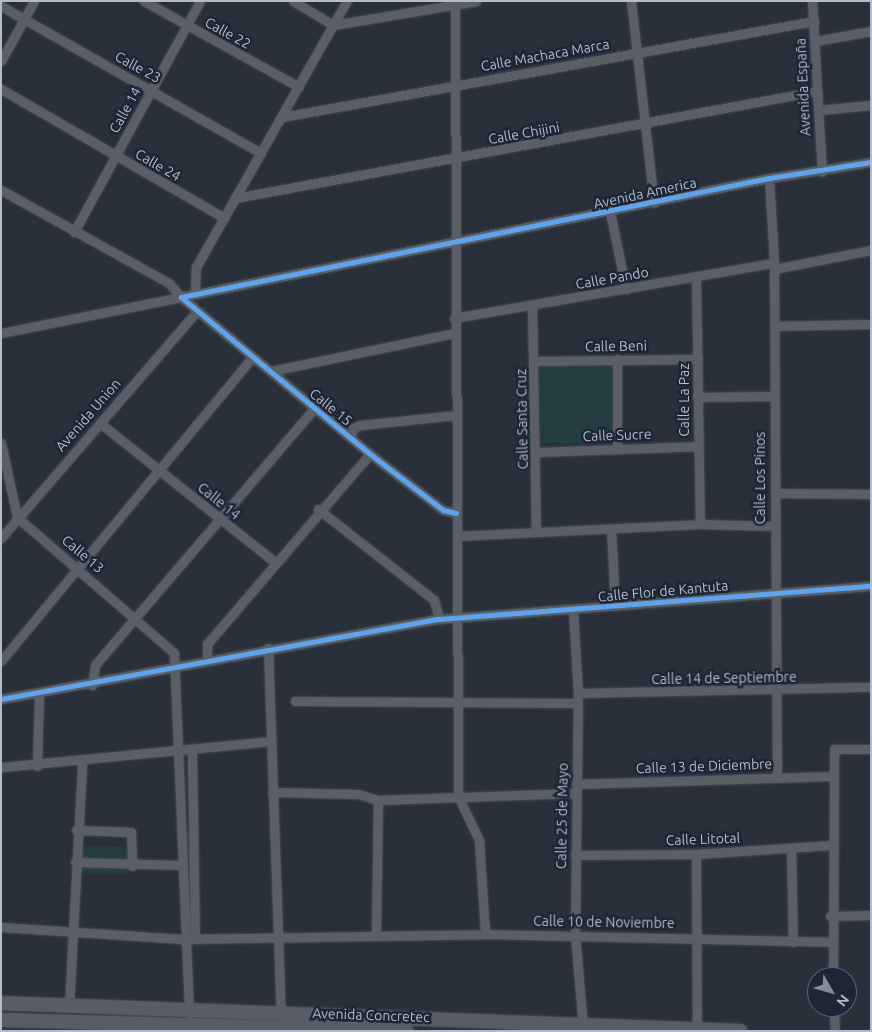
<!DOCTYPE html>
<html>
<head>
<meta charset="utf-8">
<style>
	body { margin:0 }
	#map { position:relative; width:872px; height:1032px; overflow:hidden; background:#293039; font-family:Ubuntu,sans-serif }
	div>[style] { position:absolute }
	.green>* { inset:0; background:#253c40; transform-origin:0 0 }
	.roads { filter:drop-shadow(0 0 1px #464b52) drop-shadow(0 0 1px #464b52) }
	.street>* { height:9px; margin:-4.5px; padding:0 4.5px; transform-origin:4.5px; border-radius:4.5px; background:#5a5f67 }
	.secondary>* { height:14px; margin:-7px; padding:0 7px; transform-origin:7px; border-radius:7px; background:#585d65 }
	.cycleway>* { height:5px; margin:-2.5px; padding:0 2.5px; transform-origin:2.5px; border-radius:2.5px; background:#60a3ed }
	span { translate:-50% -50%; white-space:nowrap; text-align:center; line-height:1.15; -webkit-text-stroke:5px #1c2635; paint-order:stroke }
	.street-label { font-size:14px; color:#b3bccb }
	.frame { position:absolute; inset:0; border:2px solid #b3bccb; pointer-events:none }
	.north { position:absolute; left:807px; top:967px; width:50px; height:50px; box-sizing:border-box; background:#1c2635; border:1px solid #586271; border-radius:50%; rotate:128deg; font-size:14px; font-weight:700; line-height:20px; text-align:center; color:#b3bccb }
	.north::after { content:''; display:block; margin:auto; width:18px; height:22px; background:#838b98; clip-path:polygon(50% 0,100% 100%,50% 72%,0 100%) }
</style>
</head>
<body>
<div id="map">
	<div class="green">
		<i style="left:613px;top:365px;width:79px;height:74px;rotate:91deg"></i>
		<i style="left:81px;top:846px;width:48px;height:27px;rotate:1deg"></i>
	</div>
	<div class="roads">
		<div class="street">
			<i style="left:144px;top:1px;width:177px;rotate:29deg"></i>
			<i style="left:293px;top:1px;width:47px;rotate:31deg"></i>
			<i style="left:333px;top:25px;width:28px;rotate:-60deg"></i>
			<i style="left:455px;top:1px;width:795px;rotate:89.78deg"></i>
			<i style="left:458px;top:796px;width:49px;rotate:64.5deg"></i>
			<i style="left:479px;top:840px;width:94px;rotate:86.3deg"></i>
			<i style="left:631px;top:1px;width:203px;rotate:83.5deg"></i>
			<i style="left:812px;top:1px;width:171px;rotate:86.7deg"></i>
			<i style="left:1px;top:6px;width:299px;rotate:29.5deg"></i>
			<i style="left:815px;top:41px;width:57px;rotate:-10.1deg"></i>
			<i style="left:1px;top:61px;width:68px;rotate:-61.2deg"></i>
			<i style="left:1px;top:89px;width:258px;rotate:30deg"></i>
			<i style="left:819px;top:110px;width:52px;rotate:-5.5deg"></i>
			<i style="left:282px;top:117px;width:541px;rotate:-10.23deg"></i>
			<i style="left:769px;top:178px;width:85px;rotate:86.6deg"></i>
			<i style="left:774px;top:263px;width:515px;rotate:89.67deg"></i>
			<i style="left:1px;top:190px;width:192px;rotate:29deg"></i>
			<i style="left:169px;top:283px;width:18px;rotate:49deg"></i>
			<i style="left:181px;top:297px;width:184px;rotate:168.7deg"></i>
			<i style="left:235px;top:198px;width:592px;rotate:-10.42deg"></i>
			<i style="left:610px;top:212px;width:79px;rotate:78.3deg"></i>
			<i style="left:74px;top:232px;width:263px;rotate:-61.4deg"></i>
			<i style="left:774px;top:269px;width:99px;rotate:-11.1deg"></i>
			<i style="left:696px;top:276px;width:248px;rotate:89.1deg"></i>
			<i style="left:195px;top:292px;width:25px;rotate:-88deg"></i>
			<i style="left:196px;top:267px;width:278px;rotate:-60.5deg"></i>
			<i style="left:333px;top:25px;width:145px;rotate:-9.5deg"></i>
			<i style="left:532px;top:307px;width:223px;rotate:89deg"></i>
			<i style="left:454px;top:318px;width:325px;rotate:-9.8deg"></i>
			<i style="left:774px;top:326px;width:97px;rotate:-1.2deg"></i>
			<i style="left:534px;top:361px;width:164px;rotate:-0.7deg"></i>
			<i style="left:271px;top:371px;width:188px;rotate:-11.7deg"></i>
			<i style="left:697px;top:397px;width:76px;rotate:-0.8deg"></i>
			<i style="left:100px;top:423px;width:223px;rotate:38.5deg"></i>
			<i style="left:351px;top:438px;width:10px;rotate:-79deg"></i>
			<i style="left:353px;top:428px;width:9px;rotate:-21deg"></i>
			<i style="left:361px;top:425px;width:95px;rotate:-6.1deg"></i>
			<i style="left:1px;top:443px;width:76px;rotate:77.8deg"></i>
			<i style="left:17px;top:517px;width:208px;rotate:40.9deg"></i>
			<i style="left:174px;top:653px;width:361px;rotate:87.6deg"></i>
			<i style="left:617px;top:449px;width:90px;rotate:-90deg"></i>
			<i style="left:536px;top:452px;width:162px;rotate:-2.1deg"></i>
			<i style="left:775px;top:493px;width:96px;rotate:0.6deg"></i>
			<i style="left:318px;top:509px;width:147px;rotate:38.1deg"></i>
			<i style="left:434px;top:600px;width:20px;rotate:75deg"></i>
			<i style="left:456px;top:513px;width:13px;rotate:-167deg"></i>
			<i style="left:443px;top:510px;width:92px;rotate:-142.5deg"></i>
			<i style="left:370px;top:454px;width:246px;rotate:-140.3deg"></i>
			<i style="left:181px;top:297px;width:600px;rotate:-11.44deg"></i>
			<i style="left:769px;top:178px;width:103px;rotate:-8.9deg"></i>
			<i style="left:611px;top:529px;width:77px;rotate:87deg"></i>
			<i style="left:457px;top:536px;width:243px;rotate:-2.8deg"></i>
			<i style="left:700px;top:524px;width:74px;rotate:1.5deg"></i>
			<i style="left:1px;top:538px;width:298px;rotate:-49.2deg"></i>
			<i style="left:573px;top:610px;width:83px;rotate:86.6deg"></i>
			<i style="left:578px;top:693px;width:241px;rotate:90.7deg"></i>
			<i style="left:575px;top:934px;width:94px;rotate:85.1deg"></i>
			<i style="left:268px;top:648px;width:364px;rotate:88deg"></i>
			<i style="left:207px;top:659px;width:15px;rotate:-90deg"></i>
			<i style="left:207px;top:644px;width:250px;rotate:-49.4deg"></i>
			<i style="left:1px;top:661px;width:393px;rotate:-50.4deg"></i>
			<i style="left:92px;top:685px;width:20px;rotate:-81deg"></i>
			<i style="left:95px;top:665px;width:337px;rotate:-49.5deg"></i>
			<i style="left:578px;top:693px;width:293px;rotate:-1.2deg"></i>
			<i style="left:1px;top:699px;width:445px;rotate:-10.4deg"></i>
			<i style="left:439px;top:619px;width:433px;rotate:-4.4deg"></i>
			<i style="left:295px;top:701px;width:282px;rotate:0.4deg"></i>
			<i style="left:192px;top:751px;width:188px;rotate:89.1deg"></i>
			<i style="left:37px;top:766px;width:73px;rotate:-88.4deg"></i>
			<i style="left:1px;top:767px;width:270px;rotate:-5.5deg"></i>
			<i style="left:576px;top:784px;width:257px;rotate:-1.8deg"></i>
			<i style="left:272px;top:792px;width:86px;rotate:1.3deg"></i>
			<i style="left:358px;top:794px;width:21px;rotate:17deg"></i>
			<i style="left:378px;top:800px;width:198px;rotate:-2deg"></i>
			<i style="left:76px;top:830px;width:55px;rotate:2.1deg"></i>
			<i style="left:131px;top:832px;width:34px;rotate:88deg"></i>
			<i style="left:791px;top:848px;width:94px;rotate:88.8deg"></i>
			<i style="left:696px;top:854px;width:175px;rotate:89.7deg"></i>
			<i style="left:575px;top:855px;width:121px;rotate:-0.5deg"></i>
			<i style="left:696px;top:854px;width:136px;rotate:-3.8deg"></i>
			<i style="left:75px;top:862px;width:107px;rotate:1.6deg"></i>
			<i style="left:830px;top:916px;width:41px;rotate:-1.4deg"></i>
			<i style="left:1px;top:927px;width:182px;rotate:3.8deg"></i>
			<i style="left:183px;top:939px;width:302px;rotate:-0.9deg"></i>
			<i style="left:485px;top:934px;width:346px;rotate:1.3deg"></i>
			<i style="left:376px;top:936px;width:136px;rotate:-89.2deg"></i>
			<i style="left:833px;top:977px;width:228px;rotate:-89.7deg"></i>
			<i style="left:834px;top:749px;width:37px"></i>
			<i style="left:69px;top:1006px;width:243px;rotate:-86.9deg"></i>
			<i style="left:834px;top:1007px;width:24px;rotate:88deg"></i>
		</div>
		<div class="secondary">
			<i style="left:1px;top:1003px;width:740px;rotate:2.17deg"></i>
			<i style="left:1px;top:1020px;width:406px;rotate:1.6deg"></i>
		</div>
	</div>
	<div class="cycleway">
		<i style="left:456px;top:513px;width:13px;rotate:-167deg"></i>
		<i style="left:443px;top:510px;width:92px;rotate:-142.5deg"></i>
		<i style="left:370px;top:454px;width:246px;rotate:-140.3deg"></i>
		<i style="left:181px;top:297px;width:600px;rotate:-11.44deg"></i>
		<i style="left:769px;top:178px;width:103px;rotate:-8.9deg"></i>
		<i style="left:1px;top:699px;width:445px;rotate:-10.4deg"></i>
		<i style="left:439px;top:619px;width:433px;rotate:-4.4deg"></i>
	</div>
	<div class="street-label">
		<span style="left:228px;top:33px;rotate:29deg">Calle 22</span>
		<span style="left:545px;top:55px;rotate:-10deg">Calle Machaca Marca</span>
		<span style="left:138px;top:67px;rotate:29deg">Calle 23</span>
		<span style="left:803px;top:87px;rotate:-93deg">Avenida España</span>
		<span style="left:125px;top:110px;rotate:-61deg">Calle 14</span>
		<span style="left:524px;top:133px;rotate:-10deg">Calle Chijini</span>
		<span style="left:158px;top:165px;rotate:30deg">Calle 24</span>
		<span style="left:645px;top:193px;rotate:-12deg">Avenida America</span>
		<span style="left:612px;top:278px;rotate:-10deg">Calle Pando</span>
		<span style="left:616px;top:346px;rotate:-1deg">Calle Beni</span>
		<span style="left:684px;top:400px;rotate:-90deg">Calle La Paz</span>
		<span style="left:331px;top:407px;rotate:39deg">Calle 15</span>
		<span style="left:88px;top:415px;rotate:-49deg">Avenida Union</span>
		<span style="left:522px;top:419px;rotate:-91deg">Calle Santa Cruz</span>
		<span style="left:617px;top:435px;rotate:-2deg">Calle Sucre</span>
		<span style="left:760px;top:478px;rotate:-90deg">Calle Los Pinos</span>
		<span style="left:219px;top:501px;rotate:39deg">Calle 14</span>
		<span style="left:83px;top:554px;rotate:40deg">Calle 13</span>
		<span style="left:663px;top:591px;rotate:-5deg">Calle Flor de Kantuta</span>
		<span style="left:724px;top:678px;rotate:-1deg">Calle 14 de Septiembre</span>
		<span style="left:704px;top:766px;rotate:-2deg">Calle 13 de Diciembre</span>
		<span style="left:562px;top:816px;rotate:-89deg">Calle 25 de Mayo</span>
		<span style="left:703px;top:839px;rotate:-2deg">Calle Litotal</span>
		<span style="left:604px;top:922px;rotate:1deg">Calle 10 de Noviembre</span>
		<span style="left:371px;top:1015px;rotate:2deg">Avenida Concretec</span>
	</div>
	<div class="frame"></div>
	<div class="north">N</div>
</div>
</body>
</html>
